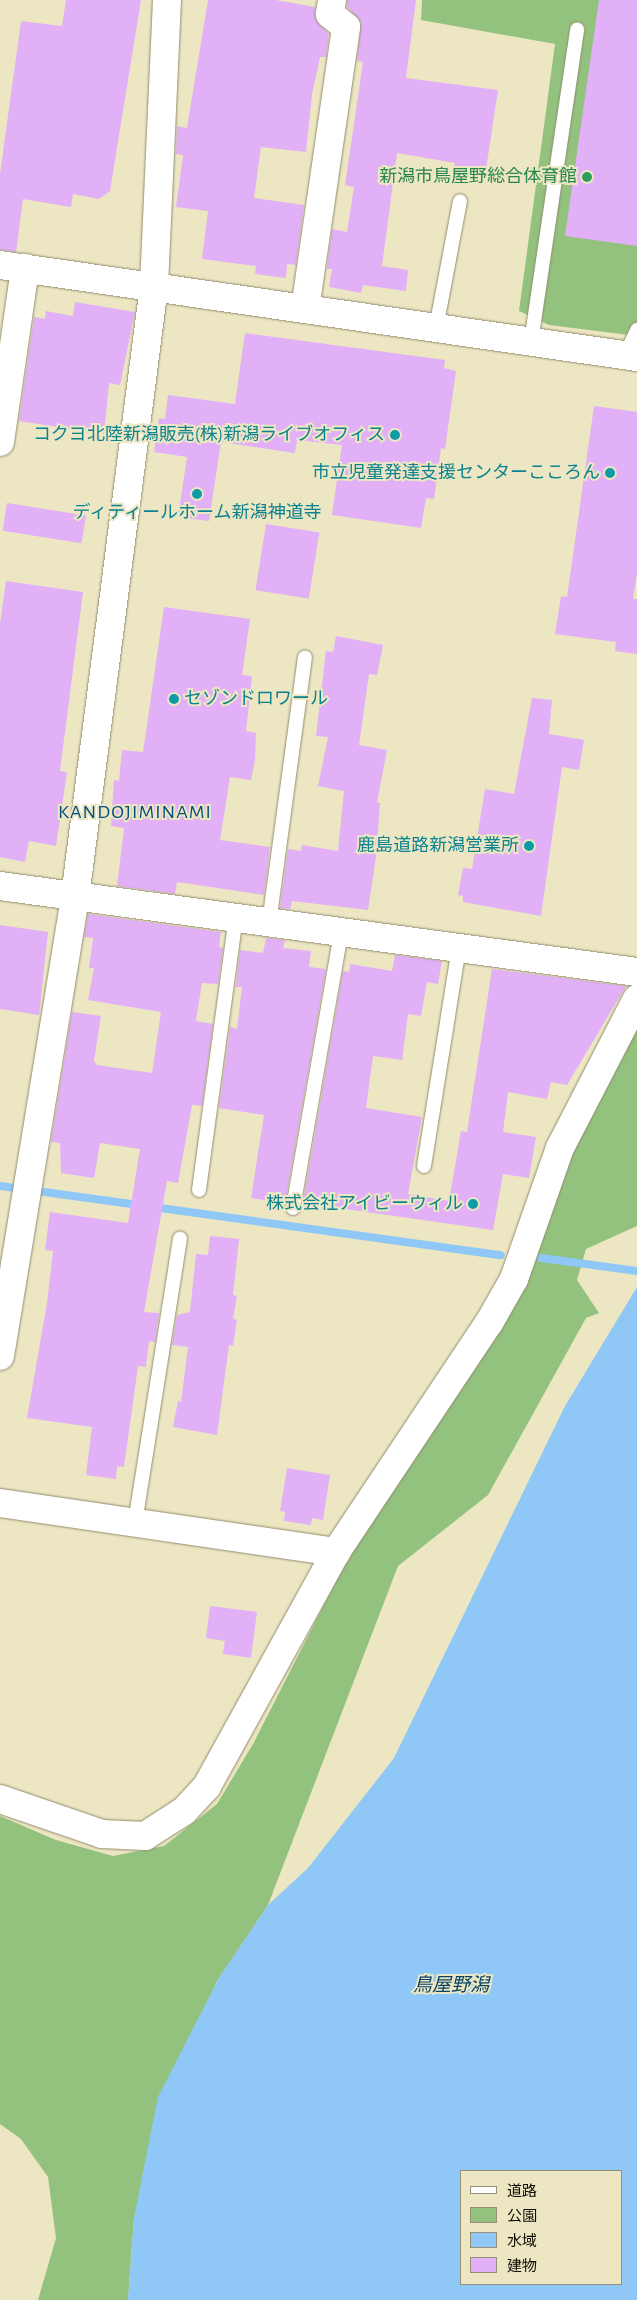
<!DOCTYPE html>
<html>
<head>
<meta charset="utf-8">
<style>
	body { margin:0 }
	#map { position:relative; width:637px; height:2300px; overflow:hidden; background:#ece6c3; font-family:"Alegreya Sans","Noto Sans JP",sans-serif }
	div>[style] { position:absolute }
	.green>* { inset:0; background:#93c27f }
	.water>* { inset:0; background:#8fc8f6 }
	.stream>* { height:8px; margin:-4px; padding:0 4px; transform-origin:4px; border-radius:4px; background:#8fc8f6 }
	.building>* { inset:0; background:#e2b0f6; transform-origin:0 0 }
	.roads { filter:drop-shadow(0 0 1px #928c6c) drop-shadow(0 0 1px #928c6c) }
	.lane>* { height:14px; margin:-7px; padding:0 7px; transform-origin:7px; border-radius:7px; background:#fff }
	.street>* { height:28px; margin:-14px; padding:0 14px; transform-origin:14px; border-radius:14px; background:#fff }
	.secondary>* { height:28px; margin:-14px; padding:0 14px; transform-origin:14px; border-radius:14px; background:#fff }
	.dots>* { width:14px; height:14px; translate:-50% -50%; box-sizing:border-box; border:2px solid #ece6c3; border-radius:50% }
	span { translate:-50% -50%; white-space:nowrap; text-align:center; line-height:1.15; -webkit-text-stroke:4px #ece6c3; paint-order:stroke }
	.leisure-label { font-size:18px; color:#27864d }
	.right { translate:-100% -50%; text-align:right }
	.culture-label { font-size:18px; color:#0d838f }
	.left { translate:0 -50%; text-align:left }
	.water-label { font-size:19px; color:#064266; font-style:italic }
	.quarter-label { font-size:20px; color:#04517e; letter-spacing:1px }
	.legend { position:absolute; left:460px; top:2170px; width:162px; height:115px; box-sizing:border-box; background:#ece6c3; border:1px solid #948f76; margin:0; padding:6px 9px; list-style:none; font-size:15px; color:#0f0d03 }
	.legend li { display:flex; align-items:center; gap:10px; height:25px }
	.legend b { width:25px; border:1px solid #948f76 }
</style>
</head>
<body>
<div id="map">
	<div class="green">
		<i style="clip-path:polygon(422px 0,637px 0,637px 336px,549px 325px,519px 311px,555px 44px,421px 20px)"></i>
		<i style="clip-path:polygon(637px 1030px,637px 1226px,586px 1249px,577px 1280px,599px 1313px,586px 1318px,488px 1495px,398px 1566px,268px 1905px,216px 1983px,134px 2218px,128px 2300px,38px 2300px,56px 2238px,48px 2177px,21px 2139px,0 2124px,0 1816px,56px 1840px,113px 1856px,164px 1846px,217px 1804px,253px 1744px,354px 1546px)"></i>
	</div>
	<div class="water">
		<i style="clip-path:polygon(evenodd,637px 1287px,637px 2300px,128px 2300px,134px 2218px,158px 2097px,220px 1976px,268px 1905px,308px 1868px,394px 1758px,565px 1406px,637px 1287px,461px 2171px,621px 2171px,621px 2284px,461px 2284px,461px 2171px)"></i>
	</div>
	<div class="stream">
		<i style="left:0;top:1186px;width:140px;rotate:7.8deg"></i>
		<i style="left:153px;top:1207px;width:351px;rotate:7.9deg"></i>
		<i style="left:541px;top:1258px;width:97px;rotate:7.7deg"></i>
	</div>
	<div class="building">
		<i style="clip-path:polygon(66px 0,141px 0,110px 191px,99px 199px,73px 194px,71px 207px,23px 199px,16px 252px,0 250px,0 174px,21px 21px,62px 26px)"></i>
		<i style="clip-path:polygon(208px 0,276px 0,315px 7px,316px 20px,329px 34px,326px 57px,320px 57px,312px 94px,306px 152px,261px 147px,254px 198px,304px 205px,296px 265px,287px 264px,286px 278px,255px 274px,256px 266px,202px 259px,208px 211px,176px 207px,183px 155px,176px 154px,177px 126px,187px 128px)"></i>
		<i style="clip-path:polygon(347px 0,416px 0,406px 78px,498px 90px,485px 176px,454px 171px,455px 163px,397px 153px,382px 266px,408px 270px,406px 291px,363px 285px,361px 293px,329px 287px,332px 269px,327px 269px,332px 229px,347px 232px,354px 187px,345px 185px,363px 62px,357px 61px,361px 22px,347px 7px)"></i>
		<i style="clip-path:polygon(599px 0,637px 0,637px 246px,565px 236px)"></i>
		<i style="clip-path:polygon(75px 302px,135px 312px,120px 385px,109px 383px,104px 434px,19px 421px,34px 317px,45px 319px,46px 311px,73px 316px)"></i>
		<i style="clip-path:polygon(245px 333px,445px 360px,444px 368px,456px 371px,445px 449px,441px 448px,434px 499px,426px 498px,421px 528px,332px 515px,342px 445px,297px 440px,295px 453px,221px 442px,209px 521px,178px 517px,187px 457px,154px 452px,159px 418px,165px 419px,168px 395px,235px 404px)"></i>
		<i style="clip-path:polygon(594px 406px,637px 412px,637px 573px,633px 599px,637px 599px,637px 654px,615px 651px,616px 642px,555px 634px,561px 596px,567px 597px)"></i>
		<i style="left:7px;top:503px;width:80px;height:28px;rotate:9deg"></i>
		<i style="left:266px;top:524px;width:54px;height:67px;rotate:9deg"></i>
		<i style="clip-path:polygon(6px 581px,83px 592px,60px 771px,67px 772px,56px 846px,29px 841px,25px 862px,0 857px,0 624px)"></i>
		<i style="clip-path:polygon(164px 607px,250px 619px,242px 675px,252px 676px,246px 731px,256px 733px,255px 760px,251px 780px,230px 777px,220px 840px,270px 847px,264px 895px,177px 882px,175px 894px,117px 886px,124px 828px,111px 826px,114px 780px,119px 781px,122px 750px,143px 752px)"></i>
		<i style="clip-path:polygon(336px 636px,383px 645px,377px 675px,369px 674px,359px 745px,387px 750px,377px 803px,380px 803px,376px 857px,368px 910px,292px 901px,290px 909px,280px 908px,288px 849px,301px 851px,302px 845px,338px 851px,344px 791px,318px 786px,328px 737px,316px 736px,326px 651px,333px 652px)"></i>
		<i style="clip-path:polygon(532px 698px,552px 700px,549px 734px,584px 740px,579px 770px,562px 767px,541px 916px,463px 902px,463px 896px,458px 895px,463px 868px,472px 869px,485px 789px,514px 794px)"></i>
		<i style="clip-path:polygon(88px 914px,221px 932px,219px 947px,223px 948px,218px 984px,202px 983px,196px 1021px,213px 1024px,202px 1106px,192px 1105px,178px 1183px,167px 1181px,144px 1312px,159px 1313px,155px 1342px,149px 1341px,146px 1367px,138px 1366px,124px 1467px,117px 1466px,116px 1479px,86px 1475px,92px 1427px,27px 1418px,47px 1303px,53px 1251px,45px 1250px,50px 1212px,128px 1223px,140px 1149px,100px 1143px,94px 1178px,61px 1173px,60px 1143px,51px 1142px,72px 1012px,101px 1016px,94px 1061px,97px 1065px,152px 1073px,161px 1012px,88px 1000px,94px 968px,89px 968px,93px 938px,84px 937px)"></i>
		<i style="clip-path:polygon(0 925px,48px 932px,39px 1015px,0 1009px)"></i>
		<i style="clip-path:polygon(266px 938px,285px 940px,283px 948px,311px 951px,309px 967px,326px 969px,285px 1203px,251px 1198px,264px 1115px,219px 1108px,230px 1027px,237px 1029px,242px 987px,236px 987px,240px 950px,263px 953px)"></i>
		<i style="clip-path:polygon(395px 955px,442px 961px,438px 984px,427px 982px,421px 1016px,408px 1014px,402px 1060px,373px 1056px,366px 1108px,422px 1117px,408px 1194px,449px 1201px,461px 1131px,467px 1132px,492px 969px,626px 986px,567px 1085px,551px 1082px,547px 1099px,508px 1092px,503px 1132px,536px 1137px,529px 1178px,503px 1174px,493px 1230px,303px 1203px,343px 971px,349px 972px,350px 964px,392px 971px)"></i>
		<i style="clip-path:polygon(210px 1236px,239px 1239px,233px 1295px,237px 1296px,233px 1319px,237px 1320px,233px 1346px,229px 1345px,217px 1435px,173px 1427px,178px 1401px,181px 1402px,188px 1347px,172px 1345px,177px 1315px,190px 1312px,196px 1254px,208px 1255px)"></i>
		<i style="clip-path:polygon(287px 1468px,330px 1475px,323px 1520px,312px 1518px,311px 1525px,284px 1521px,285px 1512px,280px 1511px)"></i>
		<i style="clip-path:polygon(210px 1606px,257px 1612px,251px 1658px,223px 1654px,225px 1641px,206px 1638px)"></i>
	</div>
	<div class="roads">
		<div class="lane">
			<i style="left:436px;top:328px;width:129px;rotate:-79.3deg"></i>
			<i style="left:531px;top:342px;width:316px;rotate:-81.6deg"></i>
			<i style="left:625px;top:356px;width:29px;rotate:-65deg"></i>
			<i style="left:269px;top:923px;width:268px;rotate:-82.3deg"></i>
			<i style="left:424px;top:1166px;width:221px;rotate:-80.9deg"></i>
			<i style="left:199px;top:1190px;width:275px;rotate:-82.3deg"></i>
			<i style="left:293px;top:1208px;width:280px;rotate:-80.1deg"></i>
			<i style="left:135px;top:1523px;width:288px;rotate:-81deg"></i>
		</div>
		<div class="street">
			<i style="left:305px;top:309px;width:285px;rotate:-81.7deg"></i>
			<i style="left:346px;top:27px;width:21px;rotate:-141deg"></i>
			<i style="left:330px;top:14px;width:14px;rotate:-82deg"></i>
			<i style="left:0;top:442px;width:176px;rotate:-81.8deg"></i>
			<i style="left:0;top:886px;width:643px;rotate:7.69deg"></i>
			<i style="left:0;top:1356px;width:465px;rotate:-80.7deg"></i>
			<i style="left:75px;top:897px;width:616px;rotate:-82.63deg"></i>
			<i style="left:154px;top:286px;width:286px;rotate:-87.4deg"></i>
			<i style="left:0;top:1503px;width:340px;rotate:8.3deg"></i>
			<i style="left:0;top:1799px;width:108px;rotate:18.9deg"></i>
			<i style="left:102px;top:1834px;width:43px;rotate:2.7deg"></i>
			<i style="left:145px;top:1836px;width:46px;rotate:-32.7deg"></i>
			<i style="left:184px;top:1811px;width:34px;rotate:-47deg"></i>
			<i style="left:207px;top:1786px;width:267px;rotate:-61.1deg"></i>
			<i style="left:336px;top:1552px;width:275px;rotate:-56.3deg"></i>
			<i style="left:489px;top:1323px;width:51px;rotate:-60.4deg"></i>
			<i style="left:514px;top:1279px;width:139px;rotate:-70.7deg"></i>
			<i style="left:560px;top:1148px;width:168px;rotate:-62.7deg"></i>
		</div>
		<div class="secondary">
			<i style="left:0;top:265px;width:644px;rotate:8.22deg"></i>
		</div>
	</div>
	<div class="dots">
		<i style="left:587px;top:177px;background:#2e9e5b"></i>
		<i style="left:395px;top:435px;background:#0f9aa8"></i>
		<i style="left:610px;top:473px;background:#0f9aa8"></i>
		<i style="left:197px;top:494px;background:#0f9aa8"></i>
		<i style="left:174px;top:699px;background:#0f9aa8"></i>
		<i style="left:529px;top:846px;background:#0f9aa8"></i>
		<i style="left:473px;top:1204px;background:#0f9aa8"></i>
	</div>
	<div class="leisure-label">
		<span class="right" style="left:577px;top:177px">新潟市鳥屋野総合体育館</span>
	</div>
	<div class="culture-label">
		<span class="right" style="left:385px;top:435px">コクヨ北陸新潟販売(株)新潟ライブオフィス</span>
		<span class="right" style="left:600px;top:473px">市立児童発達支援センターこころん</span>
		<span style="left:197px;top:513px">ディティールホーム新潟神道寺</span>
		<span class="left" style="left:184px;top:699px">セゾンドロワール</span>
		<span class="right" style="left:519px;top:846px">鹿島道路新潟営業所</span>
		<span class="right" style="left:463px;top:1204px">株式会社アイビーウィル</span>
	</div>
	<div class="water-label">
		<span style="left:451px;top:1986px">鳥屋野潟</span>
	</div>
	<div class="quarter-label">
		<span style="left:135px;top:812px">KANDOJIMINAMI</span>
	</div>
	<ul class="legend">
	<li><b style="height:6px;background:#fff"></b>道路</li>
	<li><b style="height:14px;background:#93c27f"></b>公園</li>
	<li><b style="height:14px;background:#8fc8f6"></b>水域</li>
	<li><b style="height:14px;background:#e2b0f6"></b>建物</li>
	</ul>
</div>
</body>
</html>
